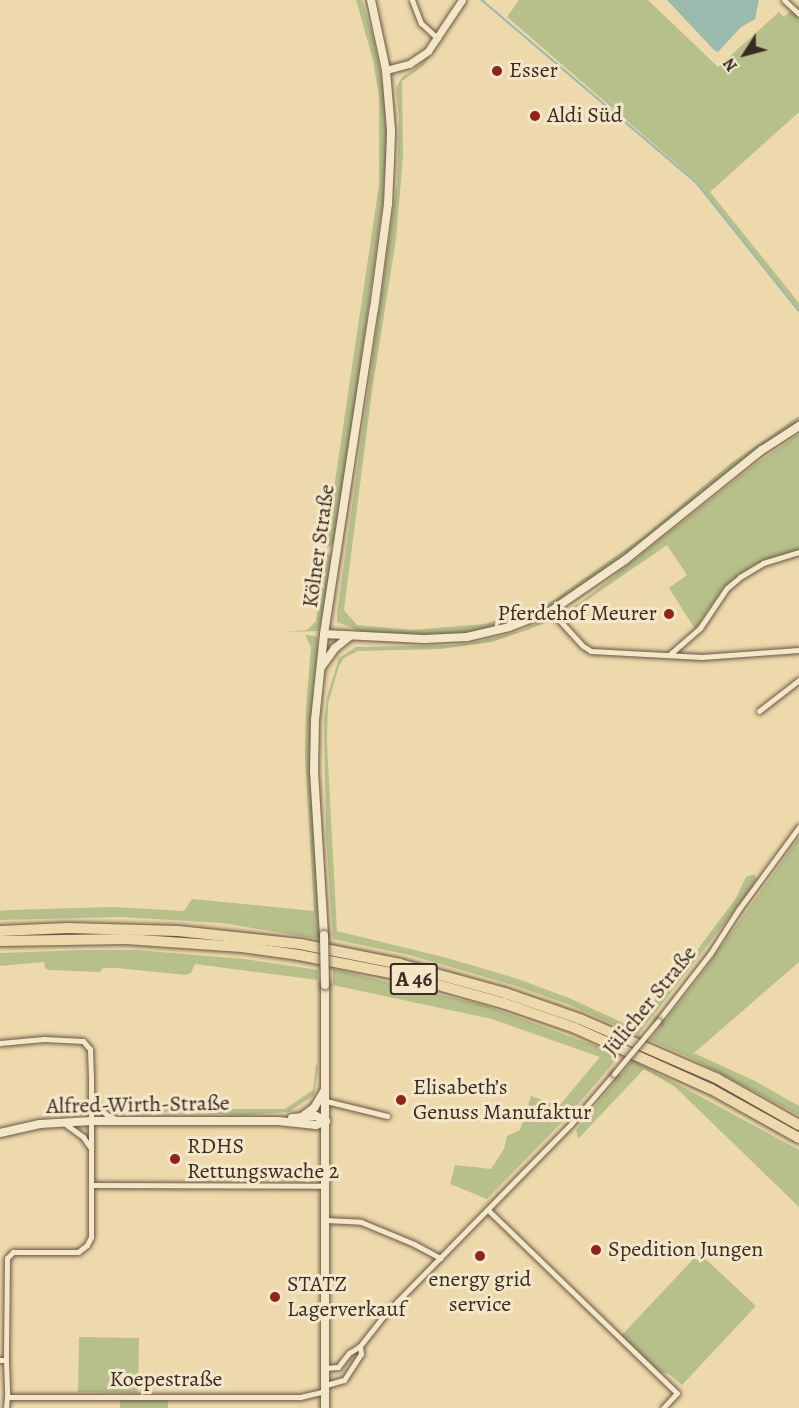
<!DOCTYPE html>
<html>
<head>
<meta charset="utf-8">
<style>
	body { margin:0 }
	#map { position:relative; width:799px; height:1408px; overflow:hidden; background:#edd9ac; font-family:Alegreya,serif }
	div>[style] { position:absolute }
	.green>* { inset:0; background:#b7bf8a; transform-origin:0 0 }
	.water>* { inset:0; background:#99baad }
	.stream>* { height:1.5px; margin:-0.75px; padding:0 0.75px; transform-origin:0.75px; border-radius:0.75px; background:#99baad }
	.roads { filter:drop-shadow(0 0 2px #685644) drop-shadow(0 0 2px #685644) }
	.minor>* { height:5px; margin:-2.5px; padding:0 2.5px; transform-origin:2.5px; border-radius:2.5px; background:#f3e6c9 }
	.tertiary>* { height:7px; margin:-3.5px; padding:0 3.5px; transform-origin:3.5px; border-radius:3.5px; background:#f3e6c9 }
	.secondary>* { height:8px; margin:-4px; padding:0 4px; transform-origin:4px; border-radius:4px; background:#f3e6c9 }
	.motorway>* { height:10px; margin:-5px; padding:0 5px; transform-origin:5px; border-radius:5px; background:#edd9ac }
	.bridges { filter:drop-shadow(0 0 2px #685644) drop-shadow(0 0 2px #685644) }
	.minor-bridge>* { height:5px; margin:-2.5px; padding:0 2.5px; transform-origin:2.5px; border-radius:2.5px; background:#f3e6c9 }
	.secondary-bridge>* { height:8px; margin:-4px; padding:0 4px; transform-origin:4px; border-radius:4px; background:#f3e6c9 }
	.dots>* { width:16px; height:16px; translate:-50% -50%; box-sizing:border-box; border:3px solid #f3e6c9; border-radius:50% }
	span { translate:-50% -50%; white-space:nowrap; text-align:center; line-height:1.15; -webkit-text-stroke:6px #f3e6c9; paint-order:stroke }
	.shield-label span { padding:2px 4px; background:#f3e6c9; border:2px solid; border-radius:4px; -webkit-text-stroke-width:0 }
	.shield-label { font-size:21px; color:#3b2b22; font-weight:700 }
	.poi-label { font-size:22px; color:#3b2b22 }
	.left { translate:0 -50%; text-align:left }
	.right { translate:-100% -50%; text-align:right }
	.street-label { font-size:22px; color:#3b2b22 }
	.north { position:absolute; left:715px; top:24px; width:60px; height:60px; -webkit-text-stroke:4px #f3e6c9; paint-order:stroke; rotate:234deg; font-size:16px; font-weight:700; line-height:24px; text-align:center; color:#3b2b22 }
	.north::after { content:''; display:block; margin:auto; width:21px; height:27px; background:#3b2b22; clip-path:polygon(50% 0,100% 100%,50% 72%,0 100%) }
</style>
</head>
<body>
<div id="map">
	<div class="green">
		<i style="clip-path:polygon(356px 0,362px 0,373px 36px,384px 91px,387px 142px,383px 199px,358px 383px,334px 542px,330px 547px,327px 547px,330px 515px,379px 185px,379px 96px,373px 60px)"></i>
		<i style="clip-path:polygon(519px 0,648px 0,718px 67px,779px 12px,784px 17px,791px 10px,799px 16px,799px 112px,710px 192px,799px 303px,799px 312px,694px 179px,507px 17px)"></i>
		<i style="clip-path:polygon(432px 54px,424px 65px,402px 81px,403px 156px,396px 239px,372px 391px,344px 610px,357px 625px,411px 630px,485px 624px,542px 606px,544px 609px,516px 622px,465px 633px,420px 636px,362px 632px,337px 622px,337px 613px,397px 184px,399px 119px,396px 88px,402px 77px,415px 69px)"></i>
		<i style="clip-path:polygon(799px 416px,799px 422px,732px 468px,635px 548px,550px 607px,548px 604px,644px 536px,730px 464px)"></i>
		<i style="clip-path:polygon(799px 434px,799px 551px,752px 566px,738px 576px,723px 589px,695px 629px,669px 588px,687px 575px,667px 545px,561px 618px,559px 615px,581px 602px,757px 463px)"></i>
		<i style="clip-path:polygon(327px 551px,332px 558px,319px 631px,286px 632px,307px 630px,316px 621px)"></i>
		<i style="clip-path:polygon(555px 616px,557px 619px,492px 642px,441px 649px,358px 651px,344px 658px,339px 666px,328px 704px,327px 743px,337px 931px,447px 958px,515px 978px,569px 998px,630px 1026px,655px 999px,679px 965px,682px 966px,698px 949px,736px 898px,746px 877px,754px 874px,757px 880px,751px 889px,638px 1035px,570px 1005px,513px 985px,409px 955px,333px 939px,326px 836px,324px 721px,327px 697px,339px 658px,356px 647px,454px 645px,480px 641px,520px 631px)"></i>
		<i style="clip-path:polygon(305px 635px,316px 636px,318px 640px,310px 729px,319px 939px,222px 923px,120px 917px,0 920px,0 911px,11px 910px,112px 907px,184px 911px,192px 899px,314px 911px,305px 756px,306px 709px,311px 647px)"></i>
		<i style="clip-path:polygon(799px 838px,799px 962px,694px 1053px,755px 1081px,799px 1106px,799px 1115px,689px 1057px,650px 1040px,696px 982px)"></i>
		<i style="clip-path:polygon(86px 950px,136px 950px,244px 959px,318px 970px,318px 980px,195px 964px,191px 973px,187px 975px,116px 968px,103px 968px,100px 972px,49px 970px,45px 968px,44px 962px,0 966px,0 953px)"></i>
		<i style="clip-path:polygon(333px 969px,487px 1006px,620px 1055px,569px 1115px,487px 1199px,450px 1184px,455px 1165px,491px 1169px,504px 1149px,507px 1136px,520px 1130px,531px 1096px,559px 1106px,600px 1057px,492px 1019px,333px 985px)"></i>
		<i style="clip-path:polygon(633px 1060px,799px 1150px,799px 1207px,674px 1086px,644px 1069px,578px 1139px,576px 1130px)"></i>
		<i style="clip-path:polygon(316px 1064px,318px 1068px,314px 1095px,289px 1112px,243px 1115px,127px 1110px,126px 1106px,148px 1107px,149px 1105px,189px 1106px,190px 1109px,285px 1109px,313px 1090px)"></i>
		<i style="clip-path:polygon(699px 1253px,756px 1306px,682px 1385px,669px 1374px,659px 1372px,621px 1336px)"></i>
		<i style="left:79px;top:1337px;width:60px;height:55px;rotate:1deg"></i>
		<i style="left:120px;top:1400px;width:48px;height:8px"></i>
	</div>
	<div class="water">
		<i style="clip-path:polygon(667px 0,759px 0,755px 19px,741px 27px,718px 52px,714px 50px)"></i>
	</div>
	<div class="stream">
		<i style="left:482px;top:0;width:281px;rotate:40.4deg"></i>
		<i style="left:696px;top:182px;width:165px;rotate:51.4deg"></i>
	</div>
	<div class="roads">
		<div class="minor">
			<i style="left:412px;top:0;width:25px;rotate:69deg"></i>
			<i style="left:421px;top:23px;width:23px;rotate:43deg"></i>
			<i style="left:784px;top:0;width:21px;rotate:43deg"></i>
			<i style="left:551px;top:611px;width:47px;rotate:47.6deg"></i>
			<i style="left:583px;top:646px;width:9px;rotate:32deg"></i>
			<i style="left:591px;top:651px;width:111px;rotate:3.1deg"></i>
			<i style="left:702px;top:657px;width:97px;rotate:-4.1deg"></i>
			<i style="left:669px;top:655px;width:41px;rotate:-41.1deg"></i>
			<i style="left:700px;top:628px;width:48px;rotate:-56deg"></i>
			<i style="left:727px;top:588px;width:17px;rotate:-40deg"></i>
			<i style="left:740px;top:577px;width:27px;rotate:-31deg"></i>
			<i style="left:763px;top:563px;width:38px;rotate:-17deg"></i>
			<i style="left:759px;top:711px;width:51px;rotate:-37.8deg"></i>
			<i style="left:658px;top:1021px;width:85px;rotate:-52.2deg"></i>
			<i style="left:710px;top:954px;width:54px;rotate:-57.2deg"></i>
			<i style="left:739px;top:909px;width:102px;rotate:-53.8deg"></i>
			<i style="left:0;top:1043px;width:44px;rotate:-5.2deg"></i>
			<i style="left:44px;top:1039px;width:39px;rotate:3deg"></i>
			<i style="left:83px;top:1041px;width:11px;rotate:49deg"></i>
			<i style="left:90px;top:1049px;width:26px;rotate:88deg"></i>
			<i style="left:91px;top:1075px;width:162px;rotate:90deg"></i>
			<i style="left:91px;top:1237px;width:9px;rotate:117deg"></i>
			<i style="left:87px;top:1245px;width:11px;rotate:142deg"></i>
			<i style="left:78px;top:1252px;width:65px;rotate:180deg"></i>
			<i style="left:13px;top:1252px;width:8px;rotate:135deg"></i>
			<i style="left:7px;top:1258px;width:102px;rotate:90.6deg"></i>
			<i style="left:91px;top:1101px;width:21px;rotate:41deg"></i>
			<i style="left:107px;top:1115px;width:10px;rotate:24deg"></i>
			<i style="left:326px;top:1101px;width:63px;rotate:13.8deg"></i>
			<i style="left:64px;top:1123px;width:24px;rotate:36deg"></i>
			<i style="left:83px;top:1137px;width:12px;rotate:55deg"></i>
			<i style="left:91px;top:1185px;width:235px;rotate:0.2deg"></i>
			<i style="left:488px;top:1210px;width:263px;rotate:44.1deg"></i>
			<i style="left:677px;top:1393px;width:21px;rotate:133deg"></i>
			<i style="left:326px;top:1220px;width:35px;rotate:3deg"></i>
			<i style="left:361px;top:1222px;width:57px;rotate:22.5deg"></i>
			<i style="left:414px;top:1244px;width:30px;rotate:28deg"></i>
			<i style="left:0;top:1360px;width:6px"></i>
			<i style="left:6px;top:1360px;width:37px;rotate:88deg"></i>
			<i style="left:7px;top:1397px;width:293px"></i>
			<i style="left:300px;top:1397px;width:27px;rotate:-13deg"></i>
			<i style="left:325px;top:1368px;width:13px;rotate:-4deg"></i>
			<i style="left:338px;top:1367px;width:18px;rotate:-52deg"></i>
			<i style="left:349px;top:1353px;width:13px;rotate:-32deg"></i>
			<i style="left:360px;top:1346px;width:42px;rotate:-51.8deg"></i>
			<i style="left:386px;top:1313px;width:264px;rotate:-45.6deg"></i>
			<i style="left:571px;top:1124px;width:66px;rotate:-49.3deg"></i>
			<i style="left:326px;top:1385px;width:19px;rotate:-16deg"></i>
			<i style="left:344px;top:1380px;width:31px;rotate:-57deg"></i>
			<i style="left:361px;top:1354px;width:8px;rotate:-97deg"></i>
			<i style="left:6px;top:1408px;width:11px;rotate:-85deg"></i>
		</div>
		<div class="tertiary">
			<i style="left:386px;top:70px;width:24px;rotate:-15deg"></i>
			<i style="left:409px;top:64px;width:23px;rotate:-34deg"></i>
			<i style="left:428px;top:51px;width:61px;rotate:-56.3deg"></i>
		</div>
		<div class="secondary">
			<i style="left:324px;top:634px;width:100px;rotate:2.9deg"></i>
			<i style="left:424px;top:639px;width:43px;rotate:-2.7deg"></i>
			<i style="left:467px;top:637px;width:43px;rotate:-13.4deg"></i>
			<i style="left:509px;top:627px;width:45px;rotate:-20.9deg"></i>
			<i style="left:551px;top:611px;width:90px;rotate:-34.6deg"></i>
			<i style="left:625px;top:560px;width:176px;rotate:-38.8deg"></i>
			<i style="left:762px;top:450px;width:44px;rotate:-33deg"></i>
			<i style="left:322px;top:666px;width:22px;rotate:-54deg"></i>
			<i style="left:335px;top:648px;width:19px;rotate:-39deg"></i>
			<i style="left:324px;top:935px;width:164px;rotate:-93.5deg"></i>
			<i style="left:314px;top:771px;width:51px;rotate:-88.9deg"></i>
			<i style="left:315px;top:720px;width:86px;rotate:-84deg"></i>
			<i style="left:324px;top:634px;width:329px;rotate:-81.3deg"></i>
			<i style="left:374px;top:309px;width:106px;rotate:-82.4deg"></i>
			<i style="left:388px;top:204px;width:43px;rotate:-87.3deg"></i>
			<i style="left:390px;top:161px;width:31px;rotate:-88deg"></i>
			<i style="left:391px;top:130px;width:60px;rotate:-94.8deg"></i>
			<i style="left:386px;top:70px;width:72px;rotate:-102.1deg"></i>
			<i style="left:303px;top:1116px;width:14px;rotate:-36deg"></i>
			<i style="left:314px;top:1108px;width:21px;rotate:-59deg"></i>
			<i style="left:292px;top:1118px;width:24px;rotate:-5deg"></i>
			<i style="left:316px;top:1116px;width:11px;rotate:27deg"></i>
			<i style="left:0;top:1133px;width:41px;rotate:-12.7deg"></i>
			<i style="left:40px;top:1124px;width:51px;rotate:-3.4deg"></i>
			<i style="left:91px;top:1121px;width:187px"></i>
			<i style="left:278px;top:1121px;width:38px;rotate:6deg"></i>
			<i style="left:316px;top:1125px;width:11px;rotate:-22deg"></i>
			<i style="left:325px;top:1408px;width:423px;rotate:-90deg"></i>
		</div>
		<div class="motorway">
			<i style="left:0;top:931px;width:68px;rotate:-2.5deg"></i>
			<i style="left:68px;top:928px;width:110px;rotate:1.6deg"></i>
			<i style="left:178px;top:931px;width:123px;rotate:6.1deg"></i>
			<i style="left:300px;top:944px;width:102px;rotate:11.3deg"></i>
			<i style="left:400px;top:964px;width:109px;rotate:15.4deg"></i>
			<i style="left:505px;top:993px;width:79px;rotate:19.1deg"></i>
			<i style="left:580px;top:1019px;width:148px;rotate:23.5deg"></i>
			<i style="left:716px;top:1078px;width:95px;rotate:29.5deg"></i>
			<i style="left:0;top:941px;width:126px;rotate:-0.9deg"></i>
			<i style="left:126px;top:939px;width:116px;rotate:3.9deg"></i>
			<i style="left:242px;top:947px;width:58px;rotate:8deg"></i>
			<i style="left:299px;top:955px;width:109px;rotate:11.1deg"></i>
			<i style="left:406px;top:976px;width:101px;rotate:15.6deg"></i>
			<i style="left:503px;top:1003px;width:76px;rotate:19.1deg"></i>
			<i style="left:575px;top:1028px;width:149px;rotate:24.2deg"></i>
			<i style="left:711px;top:1089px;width:101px;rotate:29.1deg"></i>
		</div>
	</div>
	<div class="bridges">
		<div class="minor-bridge">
			<i style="left:614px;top:1074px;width:69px;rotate:-50.3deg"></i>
		</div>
		<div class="secondary-bridge">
			<i style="left:324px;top:935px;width:50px;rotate:88.9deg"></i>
		</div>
	</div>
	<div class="dots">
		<i style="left:497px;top:71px;background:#8f2418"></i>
		<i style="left:535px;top:116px;background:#8f2418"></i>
		<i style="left:669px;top:614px;background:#8f2418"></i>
		<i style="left:401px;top:1100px;background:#8f2418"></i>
		<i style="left:175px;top:1159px;background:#8f2418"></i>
		<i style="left:596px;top:1250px;background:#8f2418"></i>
		<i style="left:480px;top:1256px;background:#8f2418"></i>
		<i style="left:275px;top:1297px;background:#8f2418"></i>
	</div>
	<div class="shield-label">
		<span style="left:414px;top:979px">A 46</span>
	</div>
	<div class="poi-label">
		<span class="left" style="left:509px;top:71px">Esser</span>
		<span class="left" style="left:547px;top:116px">Aldi Süd</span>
		<span class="right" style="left:657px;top:614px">Pferdehof Meurer</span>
		<span class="left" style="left:413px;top:1100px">Elisabeth’s<br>Genuss Manufaktur</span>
		<span class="left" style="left:187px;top:1159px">RDHS<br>Rettungswache 2</span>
		<span class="left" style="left:608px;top:1250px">Spedition Jungen</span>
		<span style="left:480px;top:1292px">energy grid<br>service</span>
		<span class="left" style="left:287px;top:1297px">STATZ<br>Lagerverkauf</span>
	</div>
	<div class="street-label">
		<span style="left:319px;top:546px;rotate:-82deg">Kölner Straße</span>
		<span style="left:650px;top:1001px;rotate:-51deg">Jülicher Straße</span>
		<span style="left:138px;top:1105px;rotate:-1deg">Alfred-Wirth-Straße</span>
		<span style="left:166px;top:1380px">Koepestraße</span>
	</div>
	<div class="north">N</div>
</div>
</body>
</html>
